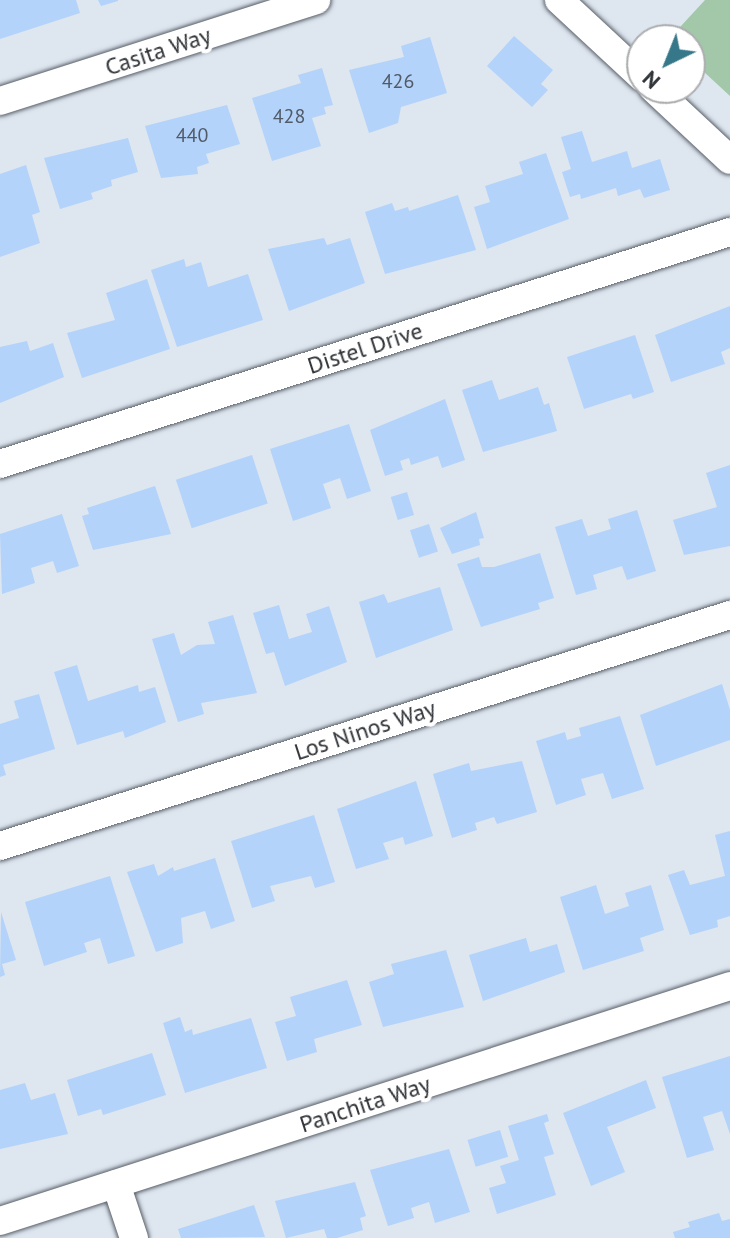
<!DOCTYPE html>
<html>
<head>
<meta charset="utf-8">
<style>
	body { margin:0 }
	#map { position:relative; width:730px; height:1238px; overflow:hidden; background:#dee6f0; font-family:"PT Sans",sans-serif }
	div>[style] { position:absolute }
	.green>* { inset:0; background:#a2c8a9 }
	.building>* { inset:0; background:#b3d3fa; transform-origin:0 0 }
	.roads { filter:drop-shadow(0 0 2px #575e66) drop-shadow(0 0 2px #575e66) }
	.minor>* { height:28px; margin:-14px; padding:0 14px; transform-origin:14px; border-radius:14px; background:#fff }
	span { translate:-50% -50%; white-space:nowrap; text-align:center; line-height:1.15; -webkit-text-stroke:8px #fff; paint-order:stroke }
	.number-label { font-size:20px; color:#515b68 }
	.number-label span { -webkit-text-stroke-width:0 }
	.street-label { font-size:24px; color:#303337 }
	.north { position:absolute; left:626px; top:24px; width:80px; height:80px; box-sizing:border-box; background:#fff; border:2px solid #acadaf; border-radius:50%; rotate:223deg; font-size:22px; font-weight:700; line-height:32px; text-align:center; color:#303337 }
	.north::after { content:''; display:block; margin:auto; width:28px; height:36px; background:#36778a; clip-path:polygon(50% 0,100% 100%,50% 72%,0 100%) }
</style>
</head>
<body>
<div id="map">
	<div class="green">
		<i style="clip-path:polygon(705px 0,730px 0,730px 96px,690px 59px,690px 40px,669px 39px)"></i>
	</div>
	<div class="building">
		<i style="clip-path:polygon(0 0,76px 0,80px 13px,0 39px)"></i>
		<i style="clip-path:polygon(98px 0,118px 0,118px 1px,101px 6px)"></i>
		<i style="clip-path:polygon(514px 36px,553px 70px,541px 84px,548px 90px,532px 107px,487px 66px)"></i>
		<i style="clip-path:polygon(430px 37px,447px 93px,401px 107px,398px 123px,369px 133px,349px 70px,404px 57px,401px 46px)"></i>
		<i style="clip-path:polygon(322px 68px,333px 105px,324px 107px,326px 114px,312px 118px,321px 146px,272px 161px,252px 98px,301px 83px,298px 75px)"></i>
		<i style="clip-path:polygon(227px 105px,240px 144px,206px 154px,209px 163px,197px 167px,198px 174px,161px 178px,145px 126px)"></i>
		<i style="clip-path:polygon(582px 131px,592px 162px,627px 151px,632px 168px,660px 159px,670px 190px,644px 198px,640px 189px,618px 196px,616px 188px,581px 199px,580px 194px,570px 197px,562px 172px,571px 169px,561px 137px)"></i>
		<i style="clip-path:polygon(128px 138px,138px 172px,111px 180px,112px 186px,91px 193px,93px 199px,60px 209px,44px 158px)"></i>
		<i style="clip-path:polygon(546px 153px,569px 219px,487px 249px,474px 207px,490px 202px,485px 186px,523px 174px,519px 162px)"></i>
		<i style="clip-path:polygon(26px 165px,40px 212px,32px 215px,40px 243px,0 257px,0 174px)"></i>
		<i style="clip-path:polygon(458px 195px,476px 250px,385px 274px,365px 212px,392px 203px,395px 211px,408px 207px,409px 211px)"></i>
		<i style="clip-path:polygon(324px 238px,327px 245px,350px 238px,365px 283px,289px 311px,268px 249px)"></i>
		<i style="clip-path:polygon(184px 259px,186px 267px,201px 262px,208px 287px,248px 274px,263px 320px,177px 347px,151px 270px)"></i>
		<i style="clip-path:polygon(147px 279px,170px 349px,82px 378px,67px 333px,115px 320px,106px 293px)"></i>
		<i style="clip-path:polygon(730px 306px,730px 348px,721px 352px,725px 364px,671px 382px,655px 335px)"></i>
		<i style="clip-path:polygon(635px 335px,654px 392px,633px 399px,631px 394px,584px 409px,567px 357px)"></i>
		<i style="clip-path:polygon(27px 341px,30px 351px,53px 343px,64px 377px,0 403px,0 347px)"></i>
		<i style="clip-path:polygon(492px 380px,499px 400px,538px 387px,544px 405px,549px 403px,557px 431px,483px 452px,462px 390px)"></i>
		<i style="clip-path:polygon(445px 399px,465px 460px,442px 468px,438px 456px,411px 465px,409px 458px,400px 461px,403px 470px,385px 476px,370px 430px)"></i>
		<i style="clip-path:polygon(349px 424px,371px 491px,347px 499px,340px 478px,323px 484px,331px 508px,293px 521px,270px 449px)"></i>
		<i style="left:252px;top:455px;width:51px;height:80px;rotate:72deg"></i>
		<i style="clip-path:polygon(730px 465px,730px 546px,684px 555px,673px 520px,717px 507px,706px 473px)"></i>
		<i style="clip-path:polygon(155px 486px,171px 534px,93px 550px,82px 516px,89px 514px,87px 508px)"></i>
		<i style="left:407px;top:492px;width:24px;height:17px;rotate:73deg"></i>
		<i style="clip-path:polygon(637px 510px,656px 571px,627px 580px,622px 566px,593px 575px,597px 589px,576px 595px,555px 527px,582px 519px,588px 536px,611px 529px,608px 519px)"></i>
		<i style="clip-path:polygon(476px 512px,484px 538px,479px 539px,480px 545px,452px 554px,440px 528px)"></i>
		<i style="clip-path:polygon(62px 514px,79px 566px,57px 573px,53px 561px,31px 568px,35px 583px,2px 594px,0 534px)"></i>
		<i style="left:429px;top:524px;width:29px;height:20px;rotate:72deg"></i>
		<i style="clip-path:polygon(540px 553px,554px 598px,538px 603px,540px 609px,481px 627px,457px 564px,479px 557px,482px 567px,494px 567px)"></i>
		<i style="clip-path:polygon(440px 587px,453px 630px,376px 658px,359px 602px,384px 594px,388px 603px)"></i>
		<i style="clip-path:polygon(279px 605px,289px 639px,312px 632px,306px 614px,329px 606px,347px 662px,285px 686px,274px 652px,266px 654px,253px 613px)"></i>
		<i style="clip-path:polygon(233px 615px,257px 693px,201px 703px,204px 714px,178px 722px,152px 639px,174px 633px,181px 655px,197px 645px,215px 644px,208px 622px)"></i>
		<i style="clip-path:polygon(77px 665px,88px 701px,138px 685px,139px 692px,155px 687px,166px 722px,125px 738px,123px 731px,77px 745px,54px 672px)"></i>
		<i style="clip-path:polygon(722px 684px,730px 710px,730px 740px,656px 766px,640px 715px)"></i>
		<i style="clip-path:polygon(39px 694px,55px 749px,3px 765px,6px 775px,0 777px,0 724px,19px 718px,14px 701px)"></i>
		<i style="clip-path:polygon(620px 716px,644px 789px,612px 799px,603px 773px,581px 779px,586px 795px,556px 805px,536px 741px,565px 732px,567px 740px,581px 736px,579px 728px)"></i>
		<i style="clip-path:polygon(522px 761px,537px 812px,497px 824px,494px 817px,475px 823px,477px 830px,452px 838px,433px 774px,469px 763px,471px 771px)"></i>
		<i style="clip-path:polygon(416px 781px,433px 836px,405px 845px,403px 837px,383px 843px,389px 859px,356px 869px,337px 809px)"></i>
		<i style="clip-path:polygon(314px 815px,335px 882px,315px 888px,311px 876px,270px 886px,275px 901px,252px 908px,231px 841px)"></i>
		<i style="clip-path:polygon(730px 831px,730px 916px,717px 920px,718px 927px,690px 935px,668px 875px,684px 870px,690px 885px,725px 876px,715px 835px)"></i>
		<i style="clip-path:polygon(215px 858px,235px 921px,211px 929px,205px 911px,181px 918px,183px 943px,156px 952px,127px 872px,154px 864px,158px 876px,173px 867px,174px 871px)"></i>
		<i style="clip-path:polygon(110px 876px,135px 956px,108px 964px,100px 938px,84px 943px,87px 952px,44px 966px,25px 902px)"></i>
		<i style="clip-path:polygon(596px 885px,605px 914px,629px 906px,625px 893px,651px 885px,664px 930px,640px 938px,644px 951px,583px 970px,560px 897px)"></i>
		<i style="clip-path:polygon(1px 912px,16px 960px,2px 964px,5px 975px,0 977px)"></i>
		<i style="clip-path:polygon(526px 938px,530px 952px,557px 944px,565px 972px,483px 1001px,469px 955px)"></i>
		<i style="clip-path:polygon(446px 950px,464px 1007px,383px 1027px,369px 982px,394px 974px,391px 964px)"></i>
		<i style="clip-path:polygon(347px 980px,362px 1025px,314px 1039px,317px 1052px,287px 1061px,275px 1022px,296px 1016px,290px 997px)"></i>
		<i style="clip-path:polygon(180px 1017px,185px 1032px,192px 1029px,193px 1035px,251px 1018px,267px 1068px,185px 1093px,163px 1023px)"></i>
		<i style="clip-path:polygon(152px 1053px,166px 1095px,103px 1115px,101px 1109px,78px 1116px,67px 1080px)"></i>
		<i style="clip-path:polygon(730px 1056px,730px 1134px,722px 1111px,703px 1117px,714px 1150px,687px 1158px,662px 1077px)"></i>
		<i style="clip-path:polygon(646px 1080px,656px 1108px,607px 1127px,625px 1172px,591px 1186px,563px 1113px)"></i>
		<i style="clip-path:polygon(25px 1083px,31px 1100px,55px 1093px,68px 1134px,0 1149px,0 1090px)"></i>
		<i style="clip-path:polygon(547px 1114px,549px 1121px,544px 1123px,554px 1154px,544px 1157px,556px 1195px,497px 1214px,489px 1188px,506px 1183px,500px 1166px,519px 1160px,508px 1126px)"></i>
		<i style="left:500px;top:1130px;width:28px;height:34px;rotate:73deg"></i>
		<i style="clip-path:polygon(449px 1149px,470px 1212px,435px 1223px,429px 1202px,411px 1208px,414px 1218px,388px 1226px,370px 1170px)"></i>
		<i style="clip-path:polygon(355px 1182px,366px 1216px,360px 1218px,363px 1230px,337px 1238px,327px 1238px,324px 1229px,286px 1238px,275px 1201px)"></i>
		<i style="clip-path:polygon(254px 1205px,265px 1237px,181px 1238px,178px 1229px)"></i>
		<i style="clip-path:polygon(719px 1213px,722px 1221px,730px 1219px,730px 1238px,675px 1238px,673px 1232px,690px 1227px,688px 1222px)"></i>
	</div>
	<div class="roads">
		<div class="minor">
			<i style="left:559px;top:0;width:113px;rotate:42.9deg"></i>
			<i style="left:653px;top:88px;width:105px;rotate:43.1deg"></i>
			<i style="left:0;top:101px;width:332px;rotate:-17.7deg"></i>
			<i style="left:0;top:464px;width:766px;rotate:-17.63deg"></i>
			<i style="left:0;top:846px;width:766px;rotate:-17.56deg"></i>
			<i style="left:116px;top:1184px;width:57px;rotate:71.6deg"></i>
			<i style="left:0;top:1221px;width:767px;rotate:-17.84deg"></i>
		</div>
	</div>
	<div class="number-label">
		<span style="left:398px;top:81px">426</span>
		<span style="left:289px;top:116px">428</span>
		<span style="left:192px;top:135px">440</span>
	</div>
	<div class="street-label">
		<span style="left:158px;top:51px;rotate:-18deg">Casita Way</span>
		<span style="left:365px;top:348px;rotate:-18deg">Distel Drive</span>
		<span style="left:365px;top:730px;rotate:-18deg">Los Ninos Way</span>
		<span style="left:365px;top:1104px;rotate:-18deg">Panchita Way</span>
	</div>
	<div class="north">N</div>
</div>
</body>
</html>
